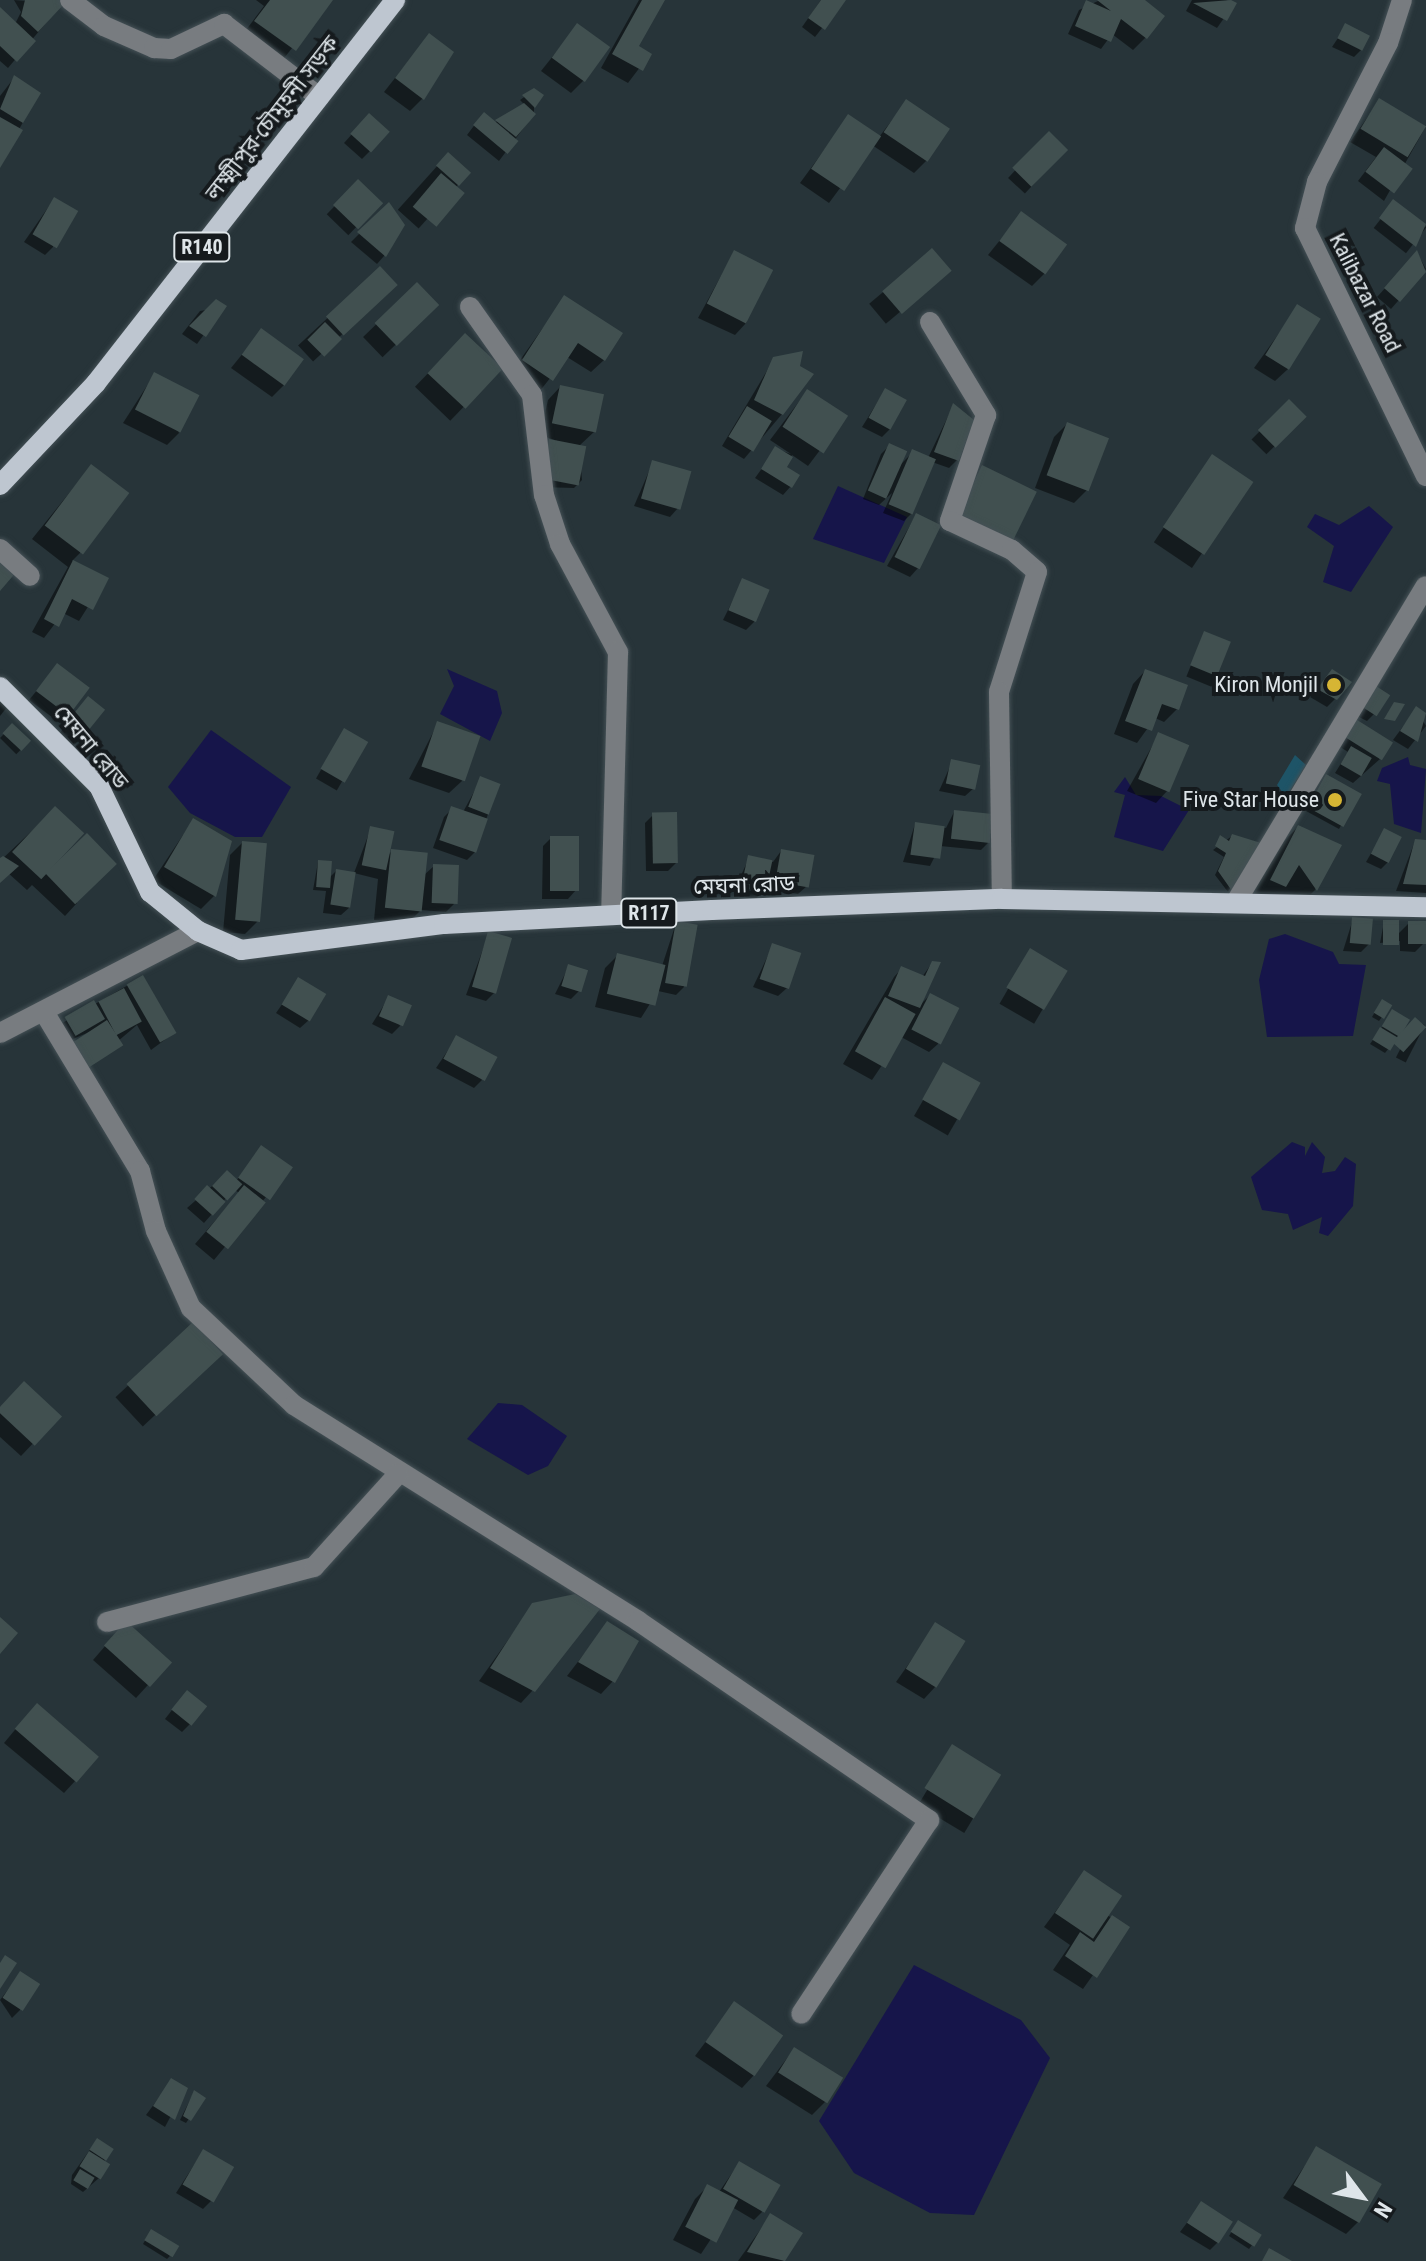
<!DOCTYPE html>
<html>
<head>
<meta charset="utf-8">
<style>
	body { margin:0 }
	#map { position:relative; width:1426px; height:2261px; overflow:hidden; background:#273439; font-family:"Roboto Condensed","Noto Sans Bengali",sans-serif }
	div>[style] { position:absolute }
	.green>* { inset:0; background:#1e5467 }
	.water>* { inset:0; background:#16154a }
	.shadow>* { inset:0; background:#0007; transform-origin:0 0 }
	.building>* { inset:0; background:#415050; transform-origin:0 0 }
	.roads { filter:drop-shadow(0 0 2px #445055) drop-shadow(0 0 2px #445055) }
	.minor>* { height:20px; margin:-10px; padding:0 10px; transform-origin:10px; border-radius:10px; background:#787c80 }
	.major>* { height:20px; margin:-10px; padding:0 10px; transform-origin:10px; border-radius:10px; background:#bec6d0 }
	.dots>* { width:22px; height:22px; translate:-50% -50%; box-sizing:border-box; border:4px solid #151a1d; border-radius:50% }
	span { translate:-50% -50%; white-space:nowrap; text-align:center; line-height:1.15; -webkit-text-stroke:8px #151a1d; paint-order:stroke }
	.shield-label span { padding:2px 6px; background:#151a1d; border:2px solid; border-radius:6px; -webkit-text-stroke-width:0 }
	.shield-label { font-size:20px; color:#dee5e9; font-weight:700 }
	.street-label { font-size:22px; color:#dee5e9 }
	.poi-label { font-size:22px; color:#dee5e9 }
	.right { translate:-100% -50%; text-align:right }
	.north { position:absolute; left:1322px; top:2157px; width:80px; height:80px; -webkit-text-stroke:6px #151a1d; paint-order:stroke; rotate:122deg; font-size:22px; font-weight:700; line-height:32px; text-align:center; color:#dee5e9 }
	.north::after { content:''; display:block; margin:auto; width:28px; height:36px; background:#dee5e9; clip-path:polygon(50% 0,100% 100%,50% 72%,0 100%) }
</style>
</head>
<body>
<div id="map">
	<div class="green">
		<i style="clip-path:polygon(1295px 755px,1306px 765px,1286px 797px,1277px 785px)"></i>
	</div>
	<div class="water">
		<i style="clip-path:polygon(838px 486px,907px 517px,884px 563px,813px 539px)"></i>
		<i style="clip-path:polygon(1369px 506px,1393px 527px,1351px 592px,1323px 582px,1334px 546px,1307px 527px,1315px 514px,1339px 525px)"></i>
		<i style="clip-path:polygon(447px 669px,497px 691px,502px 713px,490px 741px,440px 714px,454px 686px)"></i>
		<i style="clip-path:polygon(211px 730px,291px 787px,262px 837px,235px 837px,190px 813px,168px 787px)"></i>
		<i style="clip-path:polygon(1408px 757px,1410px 765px,1426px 769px,1421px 833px,1394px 824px,1390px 784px,1377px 781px,1382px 768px)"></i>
		<i style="clip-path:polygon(1125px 777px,1136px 795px,1161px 796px,1189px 810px,1163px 851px,1114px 837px,1125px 795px,1114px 792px)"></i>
		<i style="clip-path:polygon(1285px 934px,1333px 952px,1339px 964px,1366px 965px,1353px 1036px,1267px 1037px,1259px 980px,1269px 939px)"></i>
		<i style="clip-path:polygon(1292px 1142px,1305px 1147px,1305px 1156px,1312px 1142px,1325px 1157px,1322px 1173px,1335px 1171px,1345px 1157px,1356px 1164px,1353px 1206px,1328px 1236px,1319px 1233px,1322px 1217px,1293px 1230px,1288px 1214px,1262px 1210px,1251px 1177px)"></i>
		<i style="clip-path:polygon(498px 1403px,522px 1405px,567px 1436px,548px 1466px,528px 1475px,467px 1439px)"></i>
		<i style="clip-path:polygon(914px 1965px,1021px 2020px,1050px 2058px,974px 2215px,930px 2213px,854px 2173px,819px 2121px)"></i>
	</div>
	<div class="shadow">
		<i style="clip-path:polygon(14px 0,62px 4px,8px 68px,0 61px,0 10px,15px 24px,21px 12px)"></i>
		<i style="clip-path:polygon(256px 0,330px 0,281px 62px,243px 34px,264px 6px)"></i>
		<i style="clip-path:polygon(639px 0,663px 0,637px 47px,650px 54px,628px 83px,601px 68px)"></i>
		<i style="clip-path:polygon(821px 0,844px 0,815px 37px,802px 27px)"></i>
		<i style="clip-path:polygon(1100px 0,1141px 0,1146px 37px,1133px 50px,1112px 34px,1101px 49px,1068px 34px,1079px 10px)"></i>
		<i style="clip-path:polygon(1192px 0,1226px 0,1234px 4px,1217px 28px,1186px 11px)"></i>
		<i style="clip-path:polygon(577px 26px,584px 80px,571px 93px,541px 71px)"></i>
		<i style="clip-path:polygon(1346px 26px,1362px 49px,1354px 57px,1332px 47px)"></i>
		<i style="clip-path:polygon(429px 35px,423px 98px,410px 111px,384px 92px)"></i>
		<i style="clip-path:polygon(14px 78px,39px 93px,0 164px,0 96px)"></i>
		<i style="clip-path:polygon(534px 90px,534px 114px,499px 161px,467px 135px,476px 123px,494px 123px,525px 105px,520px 100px)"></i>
		<i style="clip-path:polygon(1379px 101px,1425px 128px,1384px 201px,1358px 181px,1376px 157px,1350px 142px)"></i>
		<i style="clip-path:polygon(906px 102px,927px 160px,914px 173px,872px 145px,829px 203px,800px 183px,849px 116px,879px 137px)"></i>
		<i style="clip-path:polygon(361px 124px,370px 151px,362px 159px,344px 143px)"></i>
		<i style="left:1049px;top:134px;width:23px;height:60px;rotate:43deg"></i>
		<i style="left:448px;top:154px;width:28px;height:75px;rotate:42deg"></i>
		<i style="left:358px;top:182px;width:30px;height:45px;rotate:44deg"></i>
		<i style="clip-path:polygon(54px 199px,53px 247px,45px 255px,24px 242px)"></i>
		<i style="left:1394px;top:202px;width:41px;height:33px;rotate:38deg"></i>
		<i style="clip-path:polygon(388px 205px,384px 256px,377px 264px,351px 242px)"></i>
		<i style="clip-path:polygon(1021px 214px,1045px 273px,1032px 286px,988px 255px)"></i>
		<i style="left:932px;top:251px;width:26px;height:82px;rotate:50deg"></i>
		<i style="clip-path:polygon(734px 252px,747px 322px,735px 335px,698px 318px)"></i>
		<i style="clip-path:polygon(1417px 253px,1426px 269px,1391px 309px,1377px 297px)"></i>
		<i style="left:380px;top:269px;width:22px;height:112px;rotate:47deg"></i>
		<i style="left:417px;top:285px;width:28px;height:75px;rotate:46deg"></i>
		<i style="clip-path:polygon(565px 297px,604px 360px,591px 372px,567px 357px,539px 392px,510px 374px)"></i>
		<i style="clip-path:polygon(224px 307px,197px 344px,182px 334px,200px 311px)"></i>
		<i style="clip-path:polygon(1298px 307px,1288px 369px,1275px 381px,1254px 368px)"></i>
		<i style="clip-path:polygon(261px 331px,285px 384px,272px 397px,231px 368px)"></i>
		<i style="left:465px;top:335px;width:49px;height:72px;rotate:44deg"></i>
		<i style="clip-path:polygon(774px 359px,782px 414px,744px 459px,722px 446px)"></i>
		<i style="clip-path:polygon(154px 375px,179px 433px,167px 445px,123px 423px)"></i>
		<i style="clip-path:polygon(560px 387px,595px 431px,579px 446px,582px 480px,574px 488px,539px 487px,542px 450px,550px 441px,566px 444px,540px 435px,548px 400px)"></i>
		<i style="clip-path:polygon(885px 390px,890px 429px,882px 437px,862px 427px)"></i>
		<i style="clip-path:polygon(807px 391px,845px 417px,808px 466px,792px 455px,784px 468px,791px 486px,783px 495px,755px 478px,776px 449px,791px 454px,770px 440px)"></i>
		<i style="left:1289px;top:402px;width:21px;height:53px;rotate:45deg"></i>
		<i style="clip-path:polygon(953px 406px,957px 460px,949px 468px,932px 462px,912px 513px,904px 521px,883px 513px,892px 493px,879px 505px,863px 499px,881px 454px,889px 446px,900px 465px,913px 452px,928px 458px)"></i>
		<i style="clip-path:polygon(1067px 424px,1087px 490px,1074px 503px,1035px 488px,1054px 437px)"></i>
		<i style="left:1212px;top:456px;width:46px;height:104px;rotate:34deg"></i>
		<i style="clip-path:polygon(653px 462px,678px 508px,670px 517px,634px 506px)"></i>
		<i style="clip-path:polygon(91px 466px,80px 553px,72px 561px,106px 578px,79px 621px,63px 613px,44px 638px,32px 632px,68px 567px,32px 539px)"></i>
		<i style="clip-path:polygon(916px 515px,918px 568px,910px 577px,887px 566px)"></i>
		<i style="clip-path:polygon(743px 580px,754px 622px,746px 630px,723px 620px)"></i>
		<i style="left:1204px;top:633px;width:27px;height:47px;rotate:22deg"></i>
		<i style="clip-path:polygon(57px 666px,68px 715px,60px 723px,29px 700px)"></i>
		<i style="clip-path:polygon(1145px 671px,1177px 709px,1164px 722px,1155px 718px,1137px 743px,1114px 734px,1133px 684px)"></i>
		<i style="clip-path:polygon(1332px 672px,1336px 698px,1327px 707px,1310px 697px)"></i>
		<i style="clip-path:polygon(1369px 697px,1375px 713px,1367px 721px,1357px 716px)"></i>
		<i style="clip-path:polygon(0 700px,8px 706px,0 716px)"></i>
		<i style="clip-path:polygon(80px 707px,81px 738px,73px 746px,59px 734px)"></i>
		<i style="clip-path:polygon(1416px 709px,1426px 726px,1408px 749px,1393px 740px)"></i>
		<i style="clip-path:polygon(438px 723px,462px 781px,449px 793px,409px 779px)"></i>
		<i style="left:12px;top:726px;width:23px;height:17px;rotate:45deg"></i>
		<i style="clip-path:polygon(1347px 729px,1380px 759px,1353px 783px,1335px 773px,1348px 752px,1337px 745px)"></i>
		<i style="left:344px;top:730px;width:24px;height:56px;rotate:30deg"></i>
		<i style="clip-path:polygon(1159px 734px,1168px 790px,1156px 803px,1127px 791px)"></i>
		<i style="clip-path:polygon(952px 762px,974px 788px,965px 796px,939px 791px)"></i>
		<i style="clip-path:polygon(481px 779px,488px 814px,475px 852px,467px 860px,433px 848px,444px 817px,452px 809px,463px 812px)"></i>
		<i style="clip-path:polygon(1323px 780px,1359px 794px,1339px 829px,1306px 811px)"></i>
		<i style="clip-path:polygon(55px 809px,57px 861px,77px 903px,65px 916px,32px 885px,27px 890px,8px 873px,0 880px,0 861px)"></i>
		<i style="clip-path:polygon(954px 812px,989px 842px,981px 850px,940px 846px,930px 866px,903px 862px,915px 824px,946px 828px)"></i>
		<i style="clip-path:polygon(653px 815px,676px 863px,668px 871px,646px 871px,645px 823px)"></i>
		<i style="clip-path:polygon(193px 820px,229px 841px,214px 896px,201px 909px,153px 880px)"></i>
		<i style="clip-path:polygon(1298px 827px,1339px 846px,1315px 890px,1290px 915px,1276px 894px,1246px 906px,1272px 853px)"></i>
		<i style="clip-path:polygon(371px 828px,386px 857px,392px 851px,424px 875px,434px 866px,454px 904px,446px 912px,421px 910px,408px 923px,374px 920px,378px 879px,354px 873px)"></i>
		<i style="clip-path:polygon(1384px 831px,1389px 861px,1381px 869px,1366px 862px)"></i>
		<i style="clip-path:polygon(1232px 836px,1258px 844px,1228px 892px,1215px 875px,1224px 857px,1213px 850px)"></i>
		<i style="clip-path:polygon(551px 838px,576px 890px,568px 899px,542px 899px,543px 846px)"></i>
		<i style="clip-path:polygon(1415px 841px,1426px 842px,1426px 893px,1396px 891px)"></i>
		<i style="clip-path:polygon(242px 843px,258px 921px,245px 934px,223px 932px,230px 855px)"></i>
		<i style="clip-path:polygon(781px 851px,807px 886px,798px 894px,764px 889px,756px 899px,735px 895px,736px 888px,761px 893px,737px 884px,749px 858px,773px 862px)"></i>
		<i style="clip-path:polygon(318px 862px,328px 879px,336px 871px,350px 907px,341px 915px,323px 913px,326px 891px,313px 890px)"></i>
		<i style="clip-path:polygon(1353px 919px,1369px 944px,1361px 952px,1343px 951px)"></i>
		<i style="clip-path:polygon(1384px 922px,1397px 935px,1409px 923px,1423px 944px,1415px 952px,1400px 951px,1400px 941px,1380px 943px)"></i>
		<i style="clip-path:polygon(676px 923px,684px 987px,676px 995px,658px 991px,641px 1018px,595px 1007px,605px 968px,618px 955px,662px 966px)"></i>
		<i style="clip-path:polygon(489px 933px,494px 993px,486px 1001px,466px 995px)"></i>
		<i style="clip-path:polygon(773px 945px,787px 988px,778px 996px,753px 987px)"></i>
		<i style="left:1030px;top:951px;width:40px;height:61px;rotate:30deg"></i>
		<i style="clip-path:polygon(932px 963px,920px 1005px,930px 995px,938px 1044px,929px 1052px,901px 1037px,872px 1080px,843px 1064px,894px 977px,902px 968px,922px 977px)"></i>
		<i style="clip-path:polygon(569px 966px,579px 991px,571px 999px,555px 994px)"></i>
		<i style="clip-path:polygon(142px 977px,174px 1033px,151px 1050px,137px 1025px,78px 1075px,94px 1030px,66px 1042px,57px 1026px)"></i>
		<i style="clip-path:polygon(299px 980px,309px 1020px,300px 1028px,276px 1013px)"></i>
		<i style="clip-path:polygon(389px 997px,400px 1026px,392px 1034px,372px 1024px)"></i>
		<i style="clip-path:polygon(1379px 1005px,1382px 1017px,1379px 1021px,1372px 1017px)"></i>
		<i style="clip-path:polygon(1393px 1012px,1401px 1033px,1385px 1053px,1370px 1044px)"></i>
		<i style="left:1415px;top:1020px;width:11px;height:42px;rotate:27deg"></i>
		<i style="clip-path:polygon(457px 1037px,482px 1080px,474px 1088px,436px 1068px)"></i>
		<i style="left:944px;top:1064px;width:39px;height:60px;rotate:30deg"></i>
		<i style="clip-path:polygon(262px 1148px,290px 1168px,214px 1260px,195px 1244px,239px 1193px,234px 1189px,204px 1223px,187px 1208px,227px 1173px,236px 1181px)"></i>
		<i style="left:193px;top:1325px;width:40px;height:106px;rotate:47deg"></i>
		<i style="clip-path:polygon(24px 1383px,59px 1416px,21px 1456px,0 1437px,0 1408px)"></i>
		<i style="clip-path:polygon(533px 1605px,533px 1690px,521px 1703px,479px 1681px)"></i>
		<i style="clip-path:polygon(607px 1624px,613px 1681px,601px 1694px,567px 1676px)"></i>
		<i style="clip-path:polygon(936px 1625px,936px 1686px,924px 1699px,896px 1682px)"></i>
		<i style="clip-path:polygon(113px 1637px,169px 1662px,136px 1698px,93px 1660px)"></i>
		<i style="clip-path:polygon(179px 1701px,190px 1724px,182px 1732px,165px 1719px)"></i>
		<i style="clip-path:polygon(24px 1719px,76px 1780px,64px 1793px,4px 1743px)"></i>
		<i style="left:953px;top:1747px;width:54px;height:68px;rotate:31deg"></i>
		<i style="clip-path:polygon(1084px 1873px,1107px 1915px,1127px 1927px,1083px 1989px,1053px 1970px,1070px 1945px,1044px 1927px)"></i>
		<i style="clip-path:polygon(20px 1974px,20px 2010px,12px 2018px,0 2000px)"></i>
		<i style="clip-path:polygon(734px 2004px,754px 2075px,742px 2088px,695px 2056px)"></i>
		<i style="clip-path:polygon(794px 2049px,825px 2102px,812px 2115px,766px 2086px)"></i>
		<i style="clip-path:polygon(172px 2080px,185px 2089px,165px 2127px,146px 2115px)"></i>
		<i style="clip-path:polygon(194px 2092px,203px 2098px,186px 2123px,180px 2120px)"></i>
		<i style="clip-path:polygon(94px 2144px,105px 2159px,99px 2178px,83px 2192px,71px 2184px,72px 2175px)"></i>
		<i style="clip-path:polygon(1316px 2149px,1359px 2221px,1346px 2234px,1283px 2198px)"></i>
		<i style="clip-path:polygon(203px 2151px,211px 2201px,203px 2209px,176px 2193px)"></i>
		<i style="clip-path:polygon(739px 2163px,762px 2212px,754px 2220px,732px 2207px,701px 2254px,673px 2240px,695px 2199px,708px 2186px,719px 2192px)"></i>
		<i style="clip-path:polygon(1201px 2204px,1218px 2242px,1210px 2250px,1180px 2232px)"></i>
		<i style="clip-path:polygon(770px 2216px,800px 2233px,783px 2261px,738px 2261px)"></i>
		<i style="clip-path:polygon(1235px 2226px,1252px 2245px,1249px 2249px,1229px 2236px)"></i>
		<i style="clip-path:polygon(148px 2235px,170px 2256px,167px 2259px,143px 2244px)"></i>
	</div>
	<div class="building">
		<i style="clip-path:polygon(25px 0,61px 0,65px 3px,38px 32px,21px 16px)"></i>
		<i style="clip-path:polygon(270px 0,333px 0,296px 51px,254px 21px)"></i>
		<i style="clip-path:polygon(642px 0,665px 0,639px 46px,652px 54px,643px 71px,612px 54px)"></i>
		<i style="clip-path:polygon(821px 0,846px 0,825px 30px,808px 18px)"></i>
		<i style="clip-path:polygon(1086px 0,1111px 11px,1097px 0,1145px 0,1165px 16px,1147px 39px,1121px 19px,1111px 42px,1075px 26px)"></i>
		<i style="clip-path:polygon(1231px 0,1237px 3px,1227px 21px,1193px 3px)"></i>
		<i style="clip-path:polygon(0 7px,36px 41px,17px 62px,0 46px)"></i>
		<i style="left:577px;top:23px;width:41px;height:43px;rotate:36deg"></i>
		<i style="left:1345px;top:23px;width:28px;height:17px;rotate:27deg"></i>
		<i style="clip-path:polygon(429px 33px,454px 52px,424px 100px,395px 78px)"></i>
		<i style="clip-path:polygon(14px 75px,41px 93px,23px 123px,0 109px)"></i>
		<i style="clip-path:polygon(534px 88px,544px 95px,535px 108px,522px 95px)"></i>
		<i style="left:1379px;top:98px;width:55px;height:36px;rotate:31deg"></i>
		<i style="left:906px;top:99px;width:53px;height:40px;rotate:34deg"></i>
		<i style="clip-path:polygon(524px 103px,536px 114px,516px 137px,495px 120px)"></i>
		<i style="left:484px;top:112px;width:45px;height:17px;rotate:40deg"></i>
		<i style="left:369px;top:113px;width:28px;height:28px;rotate:42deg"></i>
		<i style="left:848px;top:114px;width:40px;height:66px;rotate:34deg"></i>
		<i style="clip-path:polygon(0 117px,23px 130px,0 168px)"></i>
		<i style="left:1049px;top:131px;width:27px;height:52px;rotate:45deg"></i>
		<i style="left:1384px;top:147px;width:36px;height:31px;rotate:37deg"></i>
		<i style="left:448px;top:152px;width:31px;height:18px;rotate:42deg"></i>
		<i style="left:441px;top:173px;width:31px;height:44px;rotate:40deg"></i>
		<i style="left:358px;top:179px;width:35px;height:36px;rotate:44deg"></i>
		<i style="left:54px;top:197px;width:28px;height:43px;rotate:30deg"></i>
		<i style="clip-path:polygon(1393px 199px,1426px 224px,1416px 247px,1379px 218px)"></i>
		<i style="clip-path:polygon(389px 202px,405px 225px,386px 257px,357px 232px)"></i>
		<i style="left:1021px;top:211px;width:57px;height:37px;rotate:36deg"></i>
		<i style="left:932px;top:248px;width:30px;height:66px;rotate:49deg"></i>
		<i style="left:734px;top:250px;width:44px;height:60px;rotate:27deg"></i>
		<i style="clip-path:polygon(1417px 250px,1426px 272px,1400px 302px,1384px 288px)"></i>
		<i style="left:380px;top:266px;width:26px;height:74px;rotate:47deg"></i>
		<i style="left:417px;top:282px;width:32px;height:59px;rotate:46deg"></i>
		<i style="clip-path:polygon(564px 295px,623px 333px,605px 361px,578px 343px,553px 381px,522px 360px)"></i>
		<i style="clip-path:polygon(216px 299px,227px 306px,206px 337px,189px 326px)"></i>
		<i style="left:1297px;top:304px;width:28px;height:60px;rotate:32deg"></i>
		<i style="left:325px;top:322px;width:24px;height:25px;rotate:45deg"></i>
		<i style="left:261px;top:328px;width:53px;height:33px;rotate:36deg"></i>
		<i style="left:465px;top:333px;width:52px;height:55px;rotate:43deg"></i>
		<i style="clip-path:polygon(803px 351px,800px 366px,814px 374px,783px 415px,754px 400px,773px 357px)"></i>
		<i style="left:154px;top:372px;width:51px;height:42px;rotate:27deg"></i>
		<i style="left:560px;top:385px;width:45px;height:39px;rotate:12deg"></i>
		<i style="left:885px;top:388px;width:25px;height:34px;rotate:29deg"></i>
		<i style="left:807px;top:389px;width:49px;height:45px;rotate:33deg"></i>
		<i style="left:1289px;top:399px;width:25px;height:44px;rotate:45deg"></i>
		<i style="clip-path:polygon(953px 403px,974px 420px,959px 461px,934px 452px)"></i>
		<i style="left:747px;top:406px;width:29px;height:36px;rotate:31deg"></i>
		<i style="left:1067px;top:422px;width:45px;height:57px;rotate:21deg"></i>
		<i style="left:549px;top:439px;width:38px;height:40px;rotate:11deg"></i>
		<i style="left:889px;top:443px;width:20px;height:52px;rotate:24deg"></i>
		<i style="clip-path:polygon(775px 446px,793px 457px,787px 467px,800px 475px,792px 488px,761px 469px)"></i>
		<i style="left:912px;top:449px;width:26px;height:60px;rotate:23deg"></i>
		<i style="left:1212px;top:454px;width:50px;height:88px;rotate:34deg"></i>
		<i style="left:652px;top:460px;width:41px;height:40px;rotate:16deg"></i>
		<i style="left:91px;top:464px;width:48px;height:77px;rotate:37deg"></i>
		<i style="left:982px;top:465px;width:61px;height:54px;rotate:26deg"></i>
		<i style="left:916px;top:513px;width:28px;height:49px;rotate:26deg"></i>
		<i style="clip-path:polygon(0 542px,24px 563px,0 591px)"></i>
		<i style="clip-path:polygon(73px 560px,109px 578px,93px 610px,72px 599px,59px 627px,44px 619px)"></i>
		<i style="left:742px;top:578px;width:30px;height:35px;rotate:23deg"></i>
		<i style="left:1204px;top:631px;width:29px;height:37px;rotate:22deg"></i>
		<i style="left:57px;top:663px;width:41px;height:35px;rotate:37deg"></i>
		<i style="clip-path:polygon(1145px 669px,1188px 685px,1179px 710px,1162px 704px,1152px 731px,1125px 721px)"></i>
		<i style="clip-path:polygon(1332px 669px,1352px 682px,1337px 700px,1317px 689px)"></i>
		<i style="left:1376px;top:686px;width:17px;height:25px;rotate:33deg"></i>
		<i style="left:88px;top:696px;width:22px;height:37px;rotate:39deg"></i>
		<i style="clip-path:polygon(1394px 702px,1405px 704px,1395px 721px,1384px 719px)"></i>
		<i style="clip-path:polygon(1416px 706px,1426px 713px,1418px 742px,1400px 731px)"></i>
		<i style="left:1354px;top:718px;width:46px;height:21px;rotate:32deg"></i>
		<i style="left:437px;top:721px;width:46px;height:48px;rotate:19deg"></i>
		<i style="left:12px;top:723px;width:26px;height:14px;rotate:43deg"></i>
		<i style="left:344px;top:728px;width:28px;height:47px;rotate:30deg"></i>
		<i style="left:1158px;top:732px;width:34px;height:51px;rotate:23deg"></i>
		<i style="left:1351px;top:746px;width:24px;height:21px;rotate:30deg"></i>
		<i style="left:951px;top:759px;width:30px;height:25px;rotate:12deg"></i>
		<i style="left:1326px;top:774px;width:41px;height:38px;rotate:29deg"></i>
		<i style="left:480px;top:776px;width:22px;height:33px;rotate:21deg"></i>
		<i style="left:55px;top:806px;width:40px;height:63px;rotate:43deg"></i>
		<i style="left:451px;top:806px;width:39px;height:36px;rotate:19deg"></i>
		<i style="left:954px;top:810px;width:39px;height:29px;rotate:6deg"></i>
		<i style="left:677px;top:812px;width:51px;height:25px;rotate:89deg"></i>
		<i style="clip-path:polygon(193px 818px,232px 841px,216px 897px,164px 867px)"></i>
		<i style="left:915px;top:822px;width:30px;height:33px;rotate:8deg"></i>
		<i style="clip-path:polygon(1298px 825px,1342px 845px,1317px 891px,1299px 865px,1286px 887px,1270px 880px)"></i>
		<i style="left:370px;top:826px;width:25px;height:40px;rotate:12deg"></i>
		<i style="left:1384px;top:828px;width:20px;height:29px;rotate:27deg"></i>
		<i style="left:87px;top:833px;width:43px;height:58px;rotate:46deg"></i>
		<i style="clip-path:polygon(1232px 834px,1261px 843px,1232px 891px,1218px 871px,1226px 853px,1215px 846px,1220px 835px,1229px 841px)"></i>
		<i style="left:550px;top:836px;width:29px;height:55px"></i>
		<i style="clip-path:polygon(1415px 839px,1426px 840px,1426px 885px,1403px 884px)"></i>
		<i style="left:242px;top:841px;width:25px;height:79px;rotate:5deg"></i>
		<i style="left:391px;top:849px;width:37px;height:59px;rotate:6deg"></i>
		<i style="left:781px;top:849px;width:34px;height:33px;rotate:10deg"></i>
		<i style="left:748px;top:855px;width:25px;height:33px;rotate:12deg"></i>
		<i style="clip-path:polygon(3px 856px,19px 866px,0 883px,0 858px)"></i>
		<i style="left:318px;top:860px;width:14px;height:27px;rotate:4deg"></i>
		<i style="left:433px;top:864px;width:26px;height:39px;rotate:2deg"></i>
		<i style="left:336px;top:869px;width:20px;height:36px;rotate:9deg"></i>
		<i style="left:1352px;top:917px;width:21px;height:26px;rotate:5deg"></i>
		<i style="left:1383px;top:920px;width:16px;height:25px"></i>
		<i style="left:676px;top:921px;width:22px;height:63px;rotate:10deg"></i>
		<i style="left:1408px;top:921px;width:18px;height:23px"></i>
		<i style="left:488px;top:931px;width:25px;height:58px;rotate:16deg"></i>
		<i style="left:772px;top:943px;width:31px;height:38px;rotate:19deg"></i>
		<i style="left:1030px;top:948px;width:44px;height:46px;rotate:31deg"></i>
		<i style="left:617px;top:953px;width:50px;height:42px;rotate:14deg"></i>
		<i style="clip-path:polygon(932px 961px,941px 962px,920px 1008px,888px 996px,901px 966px,925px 976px)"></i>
		<i style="left:568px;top:964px;width:21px;height:23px;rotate:17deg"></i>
		<i style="left:143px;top:975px;width:67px;height:19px;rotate:60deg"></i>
		<i style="left:298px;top:977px;width:33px;height:32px;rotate:31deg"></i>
		<i style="left:124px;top:988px;width:38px;height:29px;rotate:62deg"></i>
		<i style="left:930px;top:993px;width:33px;height:41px;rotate:27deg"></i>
		<i style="left:388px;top:995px;width:26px;height:23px;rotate:23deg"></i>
		<i style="left:885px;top:997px;width:35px;height:62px;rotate:29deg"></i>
		<i style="left:1382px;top:999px;width:12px;height:16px;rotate:31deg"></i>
		<i style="left:94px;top:1000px;width:22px;height:34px;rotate:60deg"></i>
		<i style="left:1392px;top:1009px;width:21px;height:20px;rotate:31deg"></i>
		<i style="left:1415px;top:1017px;width:15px;height:34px;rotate:42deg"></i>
		<i style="left:107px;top:1020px;width:30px;height:43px;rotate:57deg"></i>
		<i style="left:1380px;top:1027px;width:21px;height:15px;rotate:31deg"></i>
		<i style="left:456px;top:1035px;width:47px;height:27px;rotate:28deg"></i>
		<i style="left:943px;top:1062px;width:43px;height:43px;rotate:29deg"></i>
		<i style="left:261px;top:1145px;width:39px;height:40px;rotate:35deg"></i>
		<i style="left:227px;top:1170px;width:21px;height:22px;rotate:43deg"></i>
		<i style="left:207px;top:1185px;width:25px;height:19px;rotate:42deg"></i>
		<i style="left:244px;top:1185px;width:28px;height:60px;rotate:39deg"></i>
		<i style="left:193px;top:1322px;width:44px;height:91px;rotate:47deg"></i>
		<i style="left:24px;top:1381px;width:52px;height:40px;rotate:43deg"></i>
		<i style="clip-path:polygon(575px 1594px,600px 1609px,535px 1692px,490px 1668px,532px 1603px)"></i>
		<i style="clip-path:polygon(0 1617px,18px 1633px,0 1654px)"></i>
		<i style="left:126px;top:1621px;width:62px;height:33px;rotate:42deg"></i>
		<i style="clip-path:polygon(607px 1621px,639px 1641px,615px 1683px,578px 1662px)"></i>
		<i style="left:935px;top:1622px;width:36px;height:55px;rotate:32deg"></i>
		<i style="left:187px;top:1690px;width:26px;height:25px;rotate:39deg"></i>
		<i style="left:37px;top:1703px;width:82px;height:34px;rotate:41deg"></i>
		<i style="left:952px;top:1744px;width:58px;height:52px;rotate:32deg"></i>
		<i style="left:1084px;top:1870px;width:46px;height:52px;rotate:34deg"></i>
		<i style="clip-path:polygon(1112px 1915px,1130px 1927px,1097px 1978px,1065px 1956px,1080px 1932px,1094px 1942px)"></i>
		<i style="clip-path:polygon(5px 1955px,17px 1963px,0 1989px,0 1963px)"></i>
		<i style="left:20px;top:1971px;width:24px;height:32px;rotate:33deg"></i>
		<i style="left:734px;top:2001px;width:60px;height:50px;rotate:35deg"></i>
		<i style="left:794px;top:2047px;width:58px;height:30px;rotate:32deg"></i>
		<i style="clip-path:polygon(171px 2078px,188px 2088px,175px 2120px,153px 2106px)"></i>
		<i style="clip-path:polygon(194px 2090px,206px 2098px,191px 2121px,183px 2116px)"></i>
		<i style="left:97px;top:2138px;width:20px;height:14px;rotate:33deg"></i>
		<i style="left:1316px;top:2146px;width:76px;height:45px;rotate:30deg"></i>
		<i style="left:203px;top:2149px;width:36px;height:41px;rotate:30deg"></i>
		<i style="left:89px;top:2151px;width:25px;height:18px;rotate:32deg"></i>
		<i style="left:739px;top:2161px;width:48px;height:32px;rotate:30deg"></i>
		<i style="left:80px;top:2169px;width:17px;height:13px;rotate:31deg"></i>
		<i style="left:707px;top:2184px;width:35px;height:48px;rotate:27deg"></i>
		<i style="left:1201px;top:2201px;width:38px;height:26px;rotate:33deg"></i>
		<i style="clip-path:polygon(770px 2213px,803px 2233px,785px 2261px,747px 2252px)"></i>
		<i style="left:1238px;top:2220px;width:28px;height:14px;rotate:32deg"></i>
		<i style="left:151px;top:2229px;width:33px;height:13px;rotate:31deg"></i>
		<i style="clip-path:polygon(1269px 2248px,1292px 2261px,1262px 2261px)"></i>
	</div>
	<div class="roads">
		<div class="minor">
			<i style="left:70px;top:0;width:43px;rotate:37.4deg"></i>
			<i style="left:104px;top:26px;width:55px;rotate:23.7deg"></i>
			<i style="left:154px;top:48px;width:17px;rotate:3deg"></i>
			<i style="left:171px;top:49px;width:59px;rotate:-25.3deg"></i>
			<i style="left:224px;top:24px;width:120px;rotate:37.5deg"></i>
			<i style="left:1402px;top:0;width:45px;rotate:108deg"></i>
			<i style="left:1388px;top:43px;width:156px;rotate:117.1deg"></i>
			<i style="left:1317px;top:182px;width:48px;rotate:104.6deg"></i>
			<i style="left:1305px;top:228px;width:276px;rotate:64deg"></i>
			<i style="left:470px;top:307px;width:108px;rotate:54.8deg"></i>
			<i style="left:532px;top:395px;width:101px;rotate:83.2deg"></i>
			<i style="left:544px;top:495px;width:52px;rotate:71.9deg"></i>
			<i style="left:560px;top:544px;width:123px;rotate:61.8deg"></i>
			<i style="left:618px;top:652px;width:263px;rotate:91.5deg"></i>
			<i style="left:930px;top:322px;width:109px;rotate:58.9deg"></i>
			<i style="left:986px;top:415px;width:112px;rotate:108.8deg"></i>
			<i style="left:950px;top:521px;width:68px;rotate:25.1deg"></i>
			<i style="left:1012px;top:550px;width:33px;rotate:41deg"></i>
			<i style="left:1037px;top:572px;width:126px;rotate:107.6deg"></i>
			<i style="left:999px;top:692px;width:207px;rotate:89.2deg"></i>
			<i style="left:0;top:549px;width:40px;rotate:42deg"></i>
			<i style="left:1237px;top:900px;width:366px;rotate:-59deg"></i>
			<i style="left:44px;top:1012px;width:186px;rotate:58.9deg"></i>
			<i style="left:140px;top:1171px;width:62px;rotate:75.1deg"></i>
			<i style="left:156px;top:1231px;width:85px;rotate:65.6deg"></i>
			<i style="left:191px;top:1308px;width:141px;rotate:43.3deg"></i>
			<i style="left:294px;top:1405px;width:406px;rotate:32.1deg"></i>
			<i style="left:638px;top:1621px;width:353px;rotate:34.4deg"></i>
			<i style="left:929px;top:1820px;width:232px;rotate:123.4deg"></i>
			<i style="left:0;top:1033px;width:223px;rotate:-27.3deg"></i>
			<i style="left:107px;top:1622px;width:214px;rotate:-14.9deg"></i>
			<i style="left:314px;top:1567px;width:125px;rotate:-47.9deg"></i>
		</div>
		<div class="major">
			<i style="left:0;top:485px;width:140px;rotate:-46.7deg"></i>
			<i style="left:96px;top:383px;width:486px;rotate:-52deg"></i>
			<i style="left:0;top:687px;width:140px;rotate:45deg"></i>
			<i style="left:99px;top:786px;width:118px;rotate:64.3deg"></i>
			<i style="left:150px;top:892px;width:62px;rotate:39.1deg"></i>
			<i style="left:198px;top:931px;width:47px;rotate:23.8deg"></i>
			<i style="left:241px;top:950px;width:205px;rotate:-7.3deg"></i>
			<i style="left:444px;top:924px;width:268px;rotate:-3deg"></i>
			<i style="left:712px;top:910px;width:290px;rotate:-2.2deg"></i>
			<i style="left:1002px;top:899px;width:424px;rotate:1.1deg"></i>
		</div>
	</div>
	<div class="dots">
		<i style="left:1334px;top:685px;background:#d6b534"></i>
		<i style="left:1335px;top:800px;background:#d6b534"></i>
	</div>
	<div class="shield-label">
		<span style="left:202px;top:247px">R140</span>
		<span style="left:649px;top:913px">R117</span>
	</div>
	<div class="street-label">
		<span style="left:272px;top:118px;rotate:-52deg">লক্ষ্মীপুর-চৌমুহনী সড়ক</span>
		<span style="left:1365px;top:293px;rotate:63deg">Kalibazar Road</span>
		<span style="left:91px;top:747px;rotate:50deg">মেঘনা রোড</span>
		<span style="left:744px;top:885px;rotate:-2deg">মেঘনা রোড</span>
	</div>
	<div class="poi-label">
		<span class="right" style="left:1318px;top:685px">Kiron Monjil</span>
		<span class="right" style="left:1319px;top:800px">Five Star House</span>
	</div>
	<div class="north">N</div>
</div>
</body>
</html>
